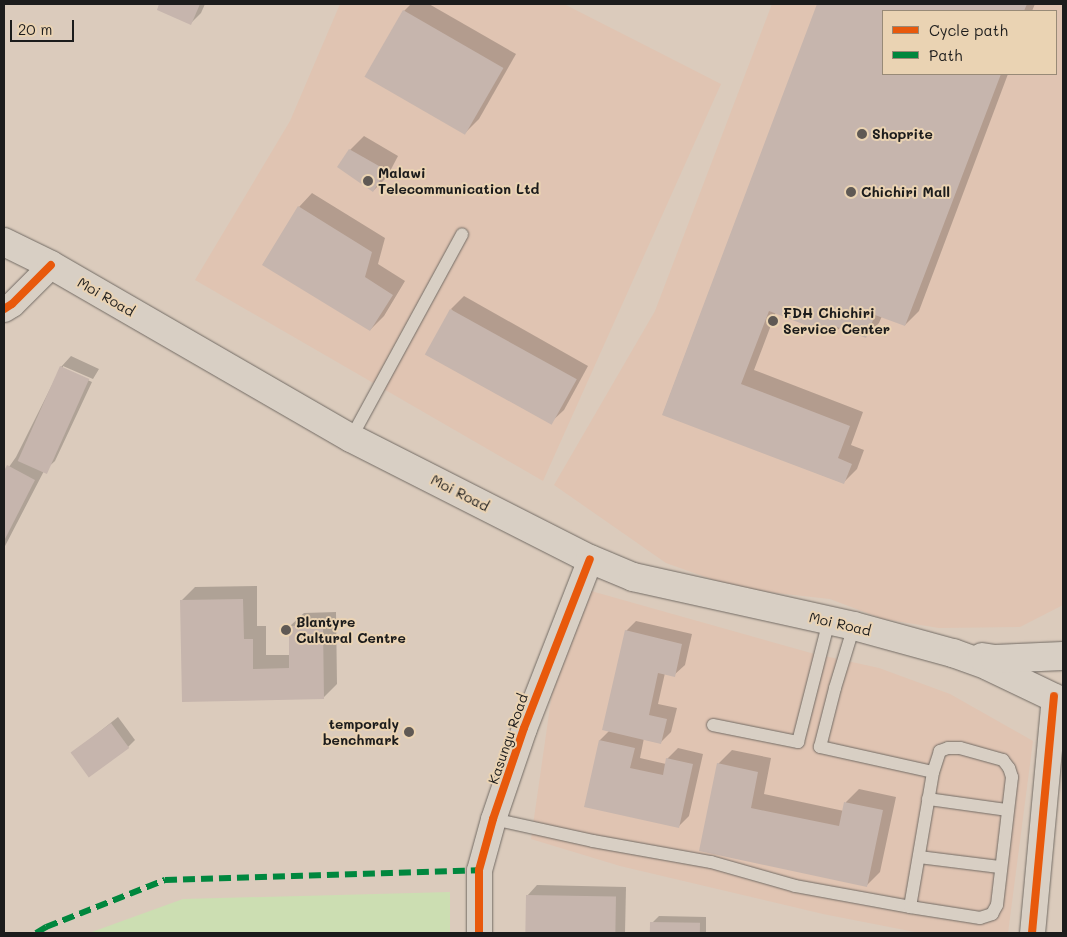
<!DOCTYPE html>
<html>
<head>
<meta charset="utf-8">
<style>
	body { margin:0 }
	#map { position:relative; width:1067px; height:937px; overflow:hidden; background:#dbcbbc; font-family:Mali,sans-serif }
	div>[style] { position:absolute }
	.built>* { inset:0; background:#e0c4b2 }
	.green>* { inset:0; background:#ccdeb2 }
	.shadow>* { inset:0; background:#0003 }
	.building>* { inset:0; background:#c6b5ad; transform-origin:0 0 }
	.roads { filter:drop-shadow(0 0 1px #726b64) drop-shadow(0 0 1px #726b64) }
	.service>* { height:12px; margin:-6px; padding:0 6px; transform-origin:6px; border-radius:6px; background:#d8cfc4 }
	.minor>* { height:25px; margin:-12.5px; padding:0 12.5px; transform-origin:12.5px; border-radius:12.5px; background:#d8cfc4 }
	.secondary>* { height:28px; margin:-14px; padding:0 14px; transform-origin:14px; border-radius:14px; background:#d8cfc4 }
	.quiet>* { height:6px; margin-top:-3px; transform-origin:0; background:repeating-linear-gradient(90deg,#00873e 0 12px,transparent 0 18px) }
	.cycleway>* { height:8px; margin:-4px; padding:0 4px; transform-origin:4px; border-radius:4px; background:#e8590c }
	.dots>* { width:14px; height:14px; translate:-50% -50%; box-sizing:border-box; border:2px solid #ead3b3; border-radius:50% }
	span { translate:-50% -50%; white-space:nowrap; text-align:center; line-height:1.15; -webkit-text-stroke:4px #ead3b3; paint-order:stroke }
	.poi-label { font-size:14px; color:#1c1c1c; font-weight:700 }
	.left { translate:0 -50%; text-align:left }
	.right { translate:-100% -50%; text-align:right }
	.street-label { font-size:14px; color:#1c1c1c }
	.frame { position:absolute; inset:0; border:5px solid #1c1c1c; pointer-events:none }
	.legend { position:absolute; left:882px; top:10px; width:175px; height:65px; box-sizing:border-box; background:#ead3b3; border:1px solid #988a77; margin:0; padding:6px 9px; list-style:none; font-size:15px; color:#1c1c1c }
	.legend li { display:flex; align-items:center; gap:10px; height:25px }
	.legend b { width:25px; border:1px solid #988a77 }
	.scale { position:absolute; left:10px; top:20px; width:64px; height:22px; box-sizing:border-box; border:2px solid #1c1c1c; border-top:0; padding-left:6px; font-size:15px; line-height:18px; white-space:nowrap; color:#1c1c1c; -webkit-text-stroke:4px #ead3b3; paint-order:stroke }
</style>
</head>
<body>
<div id="map">
	<div class="built">
		<i style="clip-path:polygon(340px 4px,564px 4px,721px 84px,543px 481px,195px 280px,290px 121px)"></i>
		<i style="clip-path:polygon(evenodd,772px 4px,1063px 4px,1063px 605px,1020px 627px,939px 628px,883px 619px,830px 599px,739px 589px,666px 563px,554px 485px,655px 311px,772px 4px,883px 11px,1056px 11px,1056px 74px,883px 74px,883px 11px)"></i>
		<i style="clip-path:polygon(584px 589px,811px 653px,879px 668px,950px 694px,1033px 741px,1008px 933px,920px 933px,823px 914px,620px 866px,531px 839px,555px 672px)"></i>
	</div>
	<div class="green">
		<i style="clip-path:polygon(450px 892px,450px 933px,89px 933px,183px 899px)"></i>
	</div>
	<div class="shadow">
		<i style="clip-path:polygon(161px 4px,205px 4px,201px 13px,191px 23px,158px 9px)"></i>
		<i style="clip-path:polygon(411px 4px,429px 4px,516px 54px,479px 119px,465px 133px,404px 11px)"></i>
		<i style="clip-path:polygon(818px 4px,1035px 4px,1032px 11px,883px 11px,883px 74px,1008px 74px,919px 311px,905px 325px,882px 316px,879px 323px,866px 336px,841px 327px,833px 334px,776px 312px,754px 370px,863px 412px,851px 445px,864px 450px,857px 469px,843px 483px,663px 414px)"></i>
		<i style="clip-path:polygon(364px 136px,398px 156px,387px 177px,373px 191px,350px 150px)"></i>
		<i style="clip-path:polygon(312px 193px,385px 238px,378px 264px,405px 281px,384px 316px,370px 330px,299px 207px)"></i>
		<i style="clip-path:polygon(464px 296px,588px 366px,564px 410px,550px 423px,451px 309px)"></i>
		<i style="clip-path:polygon(71px 356px,99px 369px,93px 379px,63px 366px,63px 369px,92px 382px,55px 461px,44px 471px,4px 548px,4px 474px,16px 457px,61px 367px)"></i>
		<i style="clip-path:polygon(257px 586px,257px 626px,266px 626px,266px 655px,291px 655px,290px 626px,304px 613px,336px 612px,337px 684px,323px 698px,183px 700px,181px 601px,195px 587px)"></i>
		<i style="clip-path:polygon(636px 621px,692px 634px,685px 665px,674px 675px,665px 673px,658px 704px,677px 708px,671px 732px,661px 742px,644px 738px,640px 758px,666px 764px,667px 759px,678px 748px,703px 754px,689px 816px,678px 827px,586px 806px,600px 740px,610px 730px,626px 631px)"></i>
		<i style="clip-path:polygon(118px 717px,135px 740px,128px 747px,73px 753px)"></i>
		<i style="clip-path:polygon(732px 750px,771px 758px,764px 794px,844px 811px,846px 802px,859px 789px,896px 797px,880px 872px,867px 885px,700px 850px,718px 764px)"></i>
		<i style="clip-path:polygon(537px 885px,626px 887px,625px 933px,526px 933px,527px 896px)"></i>
		<i style="clip-path:polygon(659px 916px,706px 917px,706px 933px,652px 933px,652px 923px)"></i>
	</div>
	<div class="building">
		<i style="clip-path:polygon(159px 4px,200px 4px,191px 25px,157px 10px)"></i>
		<i style="clip-path:polygon(817px 4px,1027px 4px,1024px 11px,883px 11px,883px 74px,1001px 74px,905px 326px,875px 315px,866px 338px,837px 327px,834px 336px,769px 311px,741px 384px,850px 426px,838px 458px,852px 464px,844px 484px,662px 415px)"></i>
		<i style="left:403px;top:10px;width:116px;height:77px;rotate:30deg"></i>
		<i style="clip-path:polygon(349px 149px,386px 170px,373px 192px,337px 167px)"></i>
		<i style="clip-path:polygon(298px 206px,372px 252px,365px 277px,393px 295px,370px 331px,262px 265px)"></i>
		<i style="left:450px;top:309px;width:145px;height:52px;rotate:29deg"></i>
		<i style="left:60px;top:366px;width:32px;height:104px;rotate:24deg"></i>
		<i style="clip-path:polygon(7px 465px,35px 480px,4px 541px,4px 471px)"></i>
		<i style="clip-path:polygon(243px 599px,244px 639px,253px 639px,253px 669px,289px 668px,289px 626px,323px 625px,324px 699px,182px 702px,180px 600px)"></i>
		<i style="clip-path:polygon(625px 630px,682px 644px,675px 677px,658px 673px,649px 715px,667px 719px,661px 744px,602px 730px)"></i>
		<i style="left:111px;top:723px;width:31px;height:50px;rotate:54deg"></i>
		<i style="clip-path:polygon(599px 740px,635px 748px,630px 768px,663px 775px,666px 758px,693px 764px,679px 828px,584px 807px)"></i>
		<i style="clip-path:polygon(717px 763px,758px 772px,751px 808px,839px 826px,844px 802px,883px 810px,867px 887px,699px 851px)"></i>
		<i style="left:526px;top:895px;width:90px;height:38px;rotate:1deg"></i>
		<i style="left:650px;top:922px;width:50px;height:11px;rotate:1deg"></i>
	</div>
	<div class="roads">
		<div class="service">
			<i style="left:351px;top:438px;width:232px;rotate:-61.4deg"></i>
			<i style="left:713px;top:725px;width:87px;rotate:11.3deg"></i>
			<i style="left:798px;top:742px;width:126px;rotate:-75.7deg"></i>
			<i style="left:928px;top:799px;width:80px;rotate:7.9deg"></i>
			<i style="left:493px;top:819px;width:102px;rotate:12.4deg"></i>
			<i style="left:593px;top:841px;width:120px;rotate:10.1deg"></i>
			<i style="left:711px;top:862px;width:87px;rotate:15.9deg"></i>
			<i style="left:795px;top:886px;width:117px;rotate:10.3deg"></i>
			<i style="left:910px;top:907px;width:137px;rotate:-80.3deg"></i>
			<i style="left:933px;top:772px;width:116px;rotate:-167.5deg"></i>
			<i style="left:820px;top:747px;width:61px;rotate:-75.7deg"></i>
			<i style="left:835px;top:688px;width:65px;rotate:-73deg"></i>
			<i style="left:919px;top:857px;width:81px;rotate:7.1deg"></i>
			<i style="left:910px;top:907px;width:71px;rotate:8.9deg"></i>
			<i style="left:980px;top:918px;width:13px;rotate:-18deg"></i>
			<i style="left:992px;top:914px;width:10px;rotate:-61deg"></i>
			<i style="left:997px;top:905px;width:129px;rotate:-83.3deg"></i>
			<i style="left:1012px;top:777px;width:9px;rotate:-108deg"></i>
			<i style="left:1009px;top:768px;width:10px;rotate:-127deg"></i>
			<i style="left:1003px;top:760px;width:45px;rotate:-164.4deg"></i>
			<i style="left:960px;top:748px;width:12px;rotate:180deg"></i>
			<i style="left:948px;top:748px;width:9px;rotate:159deg"></i>
			<i style="left:940px;top:751px;width:22px;rotate:108deg"></i>
		</div>
		<div class="minor">
			<i style="left:4px;top:309px;width:9px;rotate:-32deg"></i>
			<i style="left:12px;top:304px;width:55px;rotate:-45deg"></i>
			<i style="left:479px;top:933px;width:63px;rotate:-90deg"></i>
			<i style="left:479px;top:870px;width:53px;rotate:-74.6deg"></i>
			<i style="left:493px;top:819px;width:96px;rotate:-71.2deg"></i>
			<i style="left:524px;top:728px;width:181px;rotate:-68.7deg"></i>
			<i style="left:1032px;top:933px;width:238px;rotate:-84.7deg"></i>
		</div>
		<div class="secondary">
			<i style="left:4px;top:242px;width:52px;rotate:26.1deg"></i>
			<i style="left:51px;top:265px;width:346px;rotate:30deg"></i>
			<i style="left:351px;top:438px;width:268px;rotate:26.9deg"></i>
			<i style="left:590px;top:559px;width:47px;rotate:22.7deg"></i>
			<i style="left:633px;top:577px;width:226px;rotate:12.5deg"></i>
			<i style="left:854px;top:626px;width:103px;rotate:15.3deg"></i>
			<i style="left:953px;top:653px;width:37px;rotate:20deg"></i>
			<i style="left:988px;top:666px;width:83px;rotate:25.6deg"></i>
			<i style="left:982px;top:657px;width:13px;rotate:9deg"></i>
			<i style="left:995px;top:659px;width:68px;rotate:-2.5deg"></i>
		</div>
	</div>
	<div class="quiet">
		<i style="left:36px;top:933px;width:12px;rotate:-31deg"></i>
		<i style="left:46px;top:927px;width:128px;rotate:-21.6deg"></i>
		<i style="left:165px;top:880px;width:314px;rotate:-1.8deg"></i>
	</div>
	<div class="cycleway">
		<i style="left:4px;top:309px;width:9px;rotate:-32deg"></i>
		<i style="left:12px;top:304px;width:55px;rotate:-45deg"></i>
		<i style="left:479px;top:933px;width:63px;rotate:-90deg"></i>
		<i style="left:479px;top:870px;width:53px;rotate:-74.6deg"></i>
		<i style="left:493px;top:819px;width:96px;rotate:-71.2deg"></i>
		<i style="left:524px;top:728px;width:181px;rotate:-68.7deg"></i>
		<i style="left:1032px;top:933px;width:238px;rotate:-84.7deg"></i>
	</div>
	<div class="dots">
		<i style="left:862px;top:134px;background:#5f5954"></i>
		<i style="left:368px;top:181px;background:#5f5954"></i>
		<i style="left:851px;top:192px;background:#5f5954"></i>
		<i style="left:773px;top:321px;background:#5f5954"></i>
		<i style="left:286px;top:630px;background:#5f5954"></i>
		<i style="left:409px;top:732px;background:#5f5954"></i>
	</div>
	<div class="poi-label">
		<span class="left" style="left:872px;top:134px">Shoprite</span>
		<span class="left" style="left:378px;top:181px">Malawi<br>Telecommunication Ltd</span>
		<span class="left" style="left:861px;top:192px">Chichiri Mall</span>
		<span class="left" style="left:783px;top:321px">FDH Chichiri<br>Service Center</span>
		<span class="left" style="left:296px;top:630px">Blantyre<br>Cultural Centre</span>
		<span class="right" style="left:399px;top:732px">temporaly<br>benchmark</span>
	</div>
	<div class="street-label">
		<span style="left:106px;top:297px;rotate:30deg">Moi Road</span>
		<span style="left:460px;top:493px;rotate:27deg">Moi Road</span>
		<span style="left:840px;top:624px;rotate:13deg">Moi Road</span>
		<span style="left:508px;top:739px;rotate:-71deg">Kasungu Road</span>
	</div>
	<div class="frame"></div>
	<ul class="legend">
	<li><b style="height:6px;background:#e8590c"></b>Cycle path</li>
	<li><b style="height:6px;background:#00873e"></b>Path</li>
	</ul>
	<div class="scale">20 m</div>
</div>
</body>
</html>
